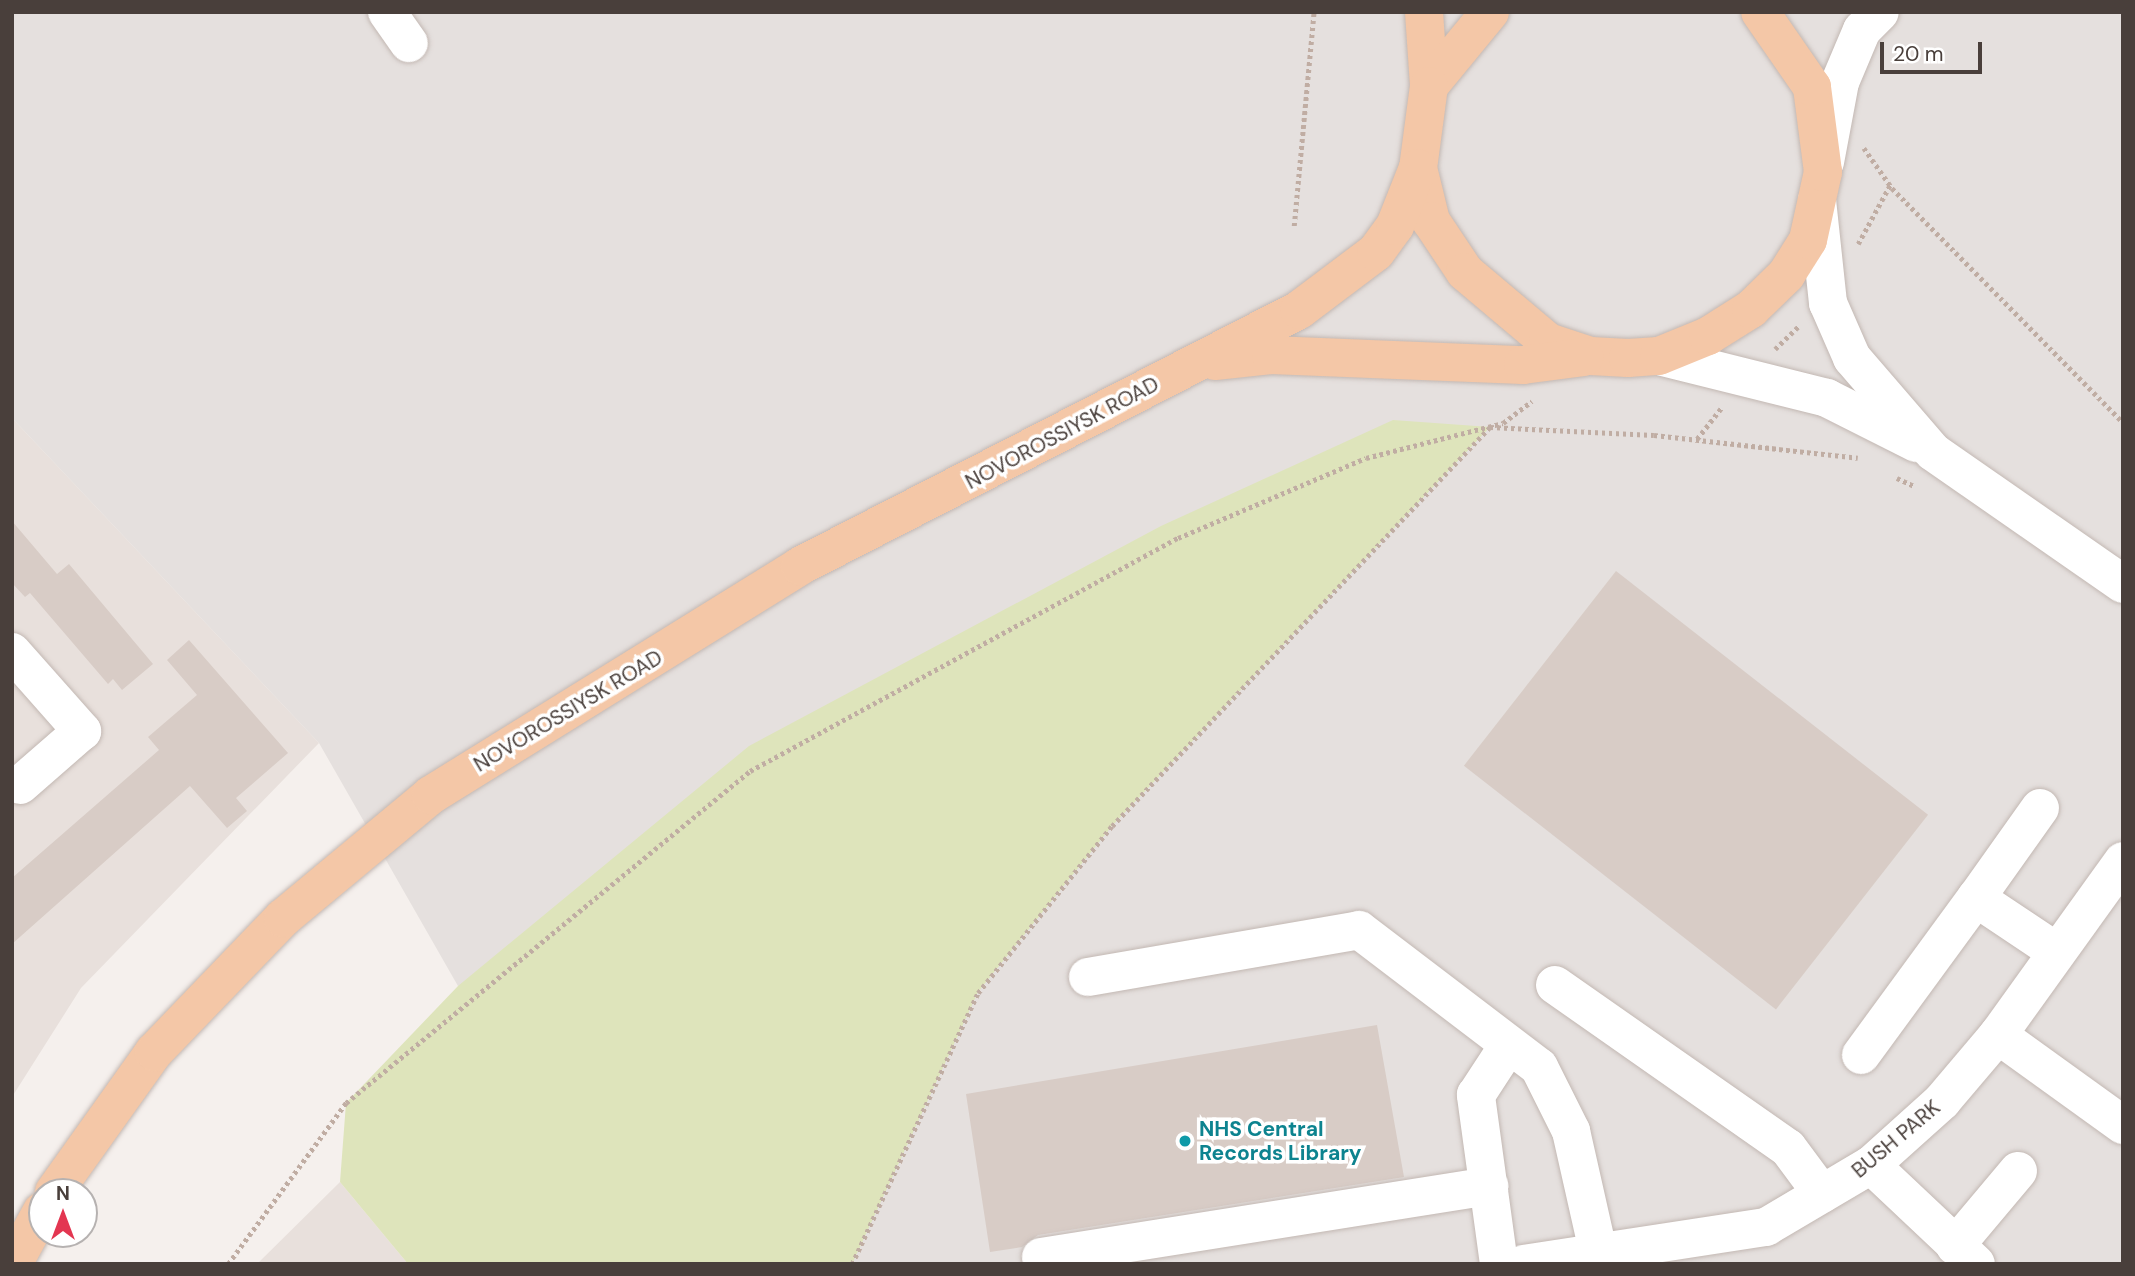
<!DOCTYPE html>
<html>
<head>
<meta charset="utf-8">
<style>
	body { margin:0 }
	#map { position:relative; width:2135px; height:1276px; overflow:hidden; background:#f5f0ed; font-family:"DM Sans",sans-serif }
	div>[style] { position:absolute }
	.residential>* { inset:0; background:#e8e0dc }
	.industrial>* { inset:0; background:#e5e0de }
	.green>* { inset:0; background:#dee4bb }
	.building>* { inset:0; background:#d8ccc6; transform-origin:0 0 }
	.path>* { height:4.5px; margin-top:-2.25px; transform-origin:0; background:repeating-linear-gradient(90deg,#c0ada3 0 3.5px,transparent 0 7px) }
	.roads { filter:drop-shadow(0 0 2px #c3b8b3) drop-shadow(0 0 2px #c3b8b3) }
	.minor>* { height:38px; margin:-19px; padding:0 19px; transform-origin:19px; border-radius:19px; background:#fff }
	.major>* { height:38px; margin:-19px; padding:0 19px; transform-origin:19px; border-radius:19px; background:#f4c7a7 }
	.dots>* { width:19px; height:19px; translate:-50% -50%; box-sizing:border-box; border:4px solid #fff; border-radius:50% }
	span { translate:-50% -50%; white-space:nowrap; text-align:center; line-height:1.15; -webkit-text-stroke:7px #fff; paint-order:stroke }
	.street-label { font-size:21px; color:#493f3b }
	.culture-label { font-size:21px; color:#0d838f; font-weight:700 }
	.left { translate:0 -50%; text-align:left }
	.frame { position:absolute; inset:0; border:14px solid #493f3b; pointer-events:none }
	.north { position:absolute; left:28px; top:1178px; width:70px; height:70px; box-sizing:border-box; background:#fff; border:2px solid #b6b2b1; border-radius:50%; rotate:0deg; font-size:19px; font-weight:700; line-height:28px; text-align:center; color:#493f3b }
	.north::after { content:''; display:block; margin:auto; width:24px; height:32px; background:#e33651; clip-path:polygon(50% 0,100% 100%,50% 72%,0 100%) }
	.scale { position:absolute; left:1880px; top:42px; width:102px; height:32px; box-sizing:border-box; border:4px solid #493f3b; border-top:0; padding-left:9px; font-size:21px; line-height:24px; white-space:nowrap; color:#493f3b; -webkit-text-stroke:5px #fff; paint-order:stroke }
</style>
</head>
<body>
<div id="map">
	<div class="residential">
		<i style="clip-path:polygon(12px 418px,319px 743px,81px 988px,12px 1097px)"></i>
		<i style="clip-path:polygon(340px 1182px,408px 1264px,257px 1264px)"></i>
	</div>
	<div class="industrial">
		<i style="clip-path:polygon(12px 12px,2123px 12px,2123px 1264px,617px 1264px,319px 743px,12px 418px)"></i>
	</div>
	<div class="green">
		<i style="clip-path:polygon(1393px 420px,1490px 427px,1112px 826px,978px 992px,852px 1264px,408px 1264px,340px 1182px,346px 1103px,458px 986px,749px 746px,1161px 526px)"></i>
	</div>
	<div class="building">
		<i style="clip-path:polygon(12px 521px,57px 574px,69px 564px,153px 664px,122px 690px,113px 679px,108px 684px,30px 593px,25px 597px,12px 583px)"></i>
		<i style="left:1616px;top:571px;width:396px;height:247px;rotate:38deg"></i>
		<i style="clip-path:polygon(189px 640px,288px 753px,236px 798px,247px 811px,227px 828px,190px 786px,12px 944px,12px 878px,159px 750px,148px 737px,197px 695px,167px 660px)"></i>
		<i style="clip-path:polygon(1377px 1025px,1404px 1177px,1038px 1235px,1022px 1247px,990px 1252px,966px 1094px)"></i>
	</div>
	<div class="path">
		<i style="left:1864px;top:148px;width:49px;rotate:55deg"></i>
		<i style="left:1892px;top:188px;width:329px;rotate:45.4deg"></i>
		<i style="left:1294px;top:226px;width:215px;rotate:-84.7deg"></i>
		<i style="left:1858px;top:244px;width:67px;rotate:-61.5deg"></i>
		<i style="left:1775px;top:349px;width:33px;rotate:-44deg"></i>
		<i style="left:1697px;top:439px;width:41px;rotate:-52deg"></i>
		<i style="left:1897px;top:478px;width:19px;rotate:25deg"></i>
		<i style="left:228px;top:1264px;width:200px;rotate:-53.8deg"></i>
		<i style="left:346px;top:1103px;width:523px;rotate:-39.41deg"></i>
		<i style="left:750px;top:771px;width:487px;rotate:-28.6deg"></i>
		<i style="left:1178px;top:538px;width:204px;rotate:-23.1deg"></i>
		<i style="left:1366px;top:458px;width:141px;rotate:-14.3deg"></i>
		<i style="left:1503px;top:423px;width:36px;rotate:-37deg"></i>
		<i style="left:852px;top:1264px;width:299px;rotate:-65.1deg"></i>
		<i style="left:978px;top:993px;width:214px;rotate:-51.3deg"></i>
		<i style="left:1112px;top:826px;width:550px;rotate:-46.55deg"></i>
		<i style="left:1490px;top:427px;width:164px;rotate:2.8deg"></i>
		<i style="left:1654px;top:435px;width:205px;rotate:6.4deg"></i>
	</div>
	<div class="roads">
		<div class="minor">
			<i style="left:387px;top:12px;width:38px;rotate:55deg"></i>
			<i style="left:1825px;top:162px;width:81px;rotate:-79.4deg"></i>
			<i style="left:1840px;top:82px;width:56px;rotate:-67.1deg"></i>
			<i style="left:1862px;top:30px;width:25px;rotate:-45deg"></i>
			<i style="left:1817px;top:200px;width:104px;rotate:83.9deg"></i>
			<i style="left:1828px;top:303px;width:60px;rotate:66.4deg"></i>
			<i style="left:1852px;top:358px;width:124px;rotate:49.2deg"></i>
			<i style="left:1933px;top:452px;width:231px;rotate:34.8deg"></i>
			<i style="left:1659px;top:356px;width:173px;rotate:14deg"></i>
			<i style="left:1827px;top:398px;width:100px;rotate:26.8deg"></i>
			<i style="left:12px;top:652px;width:106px;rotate:48.5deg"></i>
			<i style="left:82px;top:731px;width:82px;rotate:138.9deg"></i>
			<i style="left:2040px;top:808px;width:110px;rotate:125.4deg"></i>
			<i style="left:1976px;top:898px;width:97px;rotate:33.7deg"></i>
			<i style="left:1088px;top:977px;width:275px;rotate:-9.8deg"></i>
			<i style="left:1359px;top:930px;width:226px;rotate:37.3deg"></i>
			<i style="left:1539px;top:1067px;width:72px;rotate:63.4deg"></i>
			<i style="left:1571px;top:1131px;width:123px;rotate:77.3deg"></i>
			<i style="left:1555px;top:985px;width:284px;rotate:35deg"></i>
			<i style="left:1788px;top:1148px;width:57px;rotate:53.5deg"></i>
			<i style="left:1998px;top:1035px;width:154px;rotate:35.8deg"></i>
			<i style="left:1861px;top:1055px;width:195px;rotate:-53.8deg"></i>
			<i style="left:1871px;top:1165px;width:144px;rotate:43.3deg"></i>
			<i style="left:1955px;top:1246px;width:98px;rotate:-50deg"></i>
			<i style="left:1041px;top:1257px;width:454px;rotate:-9deg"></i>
			<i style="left:1499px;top:1264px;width:171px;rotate:-97.8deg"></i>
			<i style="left:1476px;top:1095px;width:59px;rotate:-56.9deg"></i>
			<i style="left:1524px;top:1264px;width:245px;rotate:-8.7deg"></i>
			<i style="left:1766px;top:1227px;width:122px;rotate:-30.6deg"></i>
			<i style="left:1871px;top:1165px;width:96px;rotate:-42deg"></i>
			<i style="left:1942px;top:1101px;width:87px;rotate:-49.7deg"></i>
			<i style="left:1998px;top:1035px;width:214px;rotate:-54.3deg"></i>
		</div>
		<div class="major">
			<i style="left:1424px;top:12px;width:74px;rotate:86.1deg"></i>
			<i style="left:1490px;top:12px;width:96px;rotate:129.5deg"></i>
			<i style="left:1429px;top:86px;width:83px;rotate:97.6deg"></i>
			<i style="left:1418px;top:168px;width:55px;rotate:76.2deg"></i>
			<i style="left:1431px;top:221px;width:61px;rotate:56.3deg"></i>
			<i style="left:1465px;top:272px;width:109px;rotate:40.1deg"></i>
			<i style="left:1548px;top:342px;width:44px;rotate:18.4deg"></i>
			<i style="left:1590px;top:356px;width:38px;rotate:3deg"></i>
			<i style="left:1628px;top:358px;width:31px;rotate:-4deg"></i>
			<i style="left:1659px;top:356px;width:53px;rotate:-22.2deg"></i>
			<i style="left:1708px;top:336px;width:51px;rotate:-32.1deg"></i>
			<i style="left:1751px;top:309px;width:49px;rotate:-44.2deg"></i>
			<i style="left:1786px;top:275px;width:41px;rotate:-57.8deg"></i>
			<i style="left:1808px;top:240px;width:70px;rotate:-77.6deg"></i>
			<i style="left:1823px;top:172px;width:86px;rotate:-97.4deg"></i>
			<i style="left:1812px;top:87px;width:91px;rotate:-124.7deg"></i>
			<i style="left:1215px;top:361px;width:56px;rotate:-6.1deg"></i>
			<i style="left:1271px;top:355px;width:252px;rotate:2.3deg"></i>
			<i style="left:1523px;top:365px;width:62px;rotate:-7.5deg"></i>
			<i style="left:54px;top:1192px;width:172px;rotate:-54.5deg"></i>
			<i style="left:154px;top:1052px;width:186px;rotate:-46.1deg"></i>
			<i style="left:283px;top:918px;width:192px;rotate:-39.7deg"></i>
			<i style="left:431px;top:795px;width:434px;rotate:-31.8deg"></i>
			<i style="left:800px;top:566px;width:561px;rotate:-27.16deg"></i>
			<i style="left:1299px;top:310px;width:96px;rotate:-37deg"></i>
			<i style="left:1376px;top:252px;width:32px;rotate:-54deg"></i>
			<i style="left:1395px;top:226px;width:62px;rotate:-68.4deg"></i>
			<i style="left:13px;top:1264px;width:60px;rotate:-61.3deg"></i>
		</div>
	</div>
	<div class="dots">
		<i style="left:1185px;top:1141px;background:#0f9aa8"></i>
	</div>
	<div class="street-label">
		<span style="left:1062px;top:433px;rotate:-28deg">NOVOROSSIYSK ROAD</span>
		<span style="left:568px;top:711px;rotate:-31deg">NOVOROSSIYSK ROAD</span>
		<span style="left:1896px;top:1139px;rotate:-40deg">BUSH PARK</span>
	</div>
	<div class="culture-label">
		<span class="left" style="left:1199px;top:1141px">NHS Central<br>Records Library</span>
	</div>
	<div class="frame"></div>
	<div class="north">N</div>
	<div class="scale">20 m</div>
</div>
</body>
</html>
